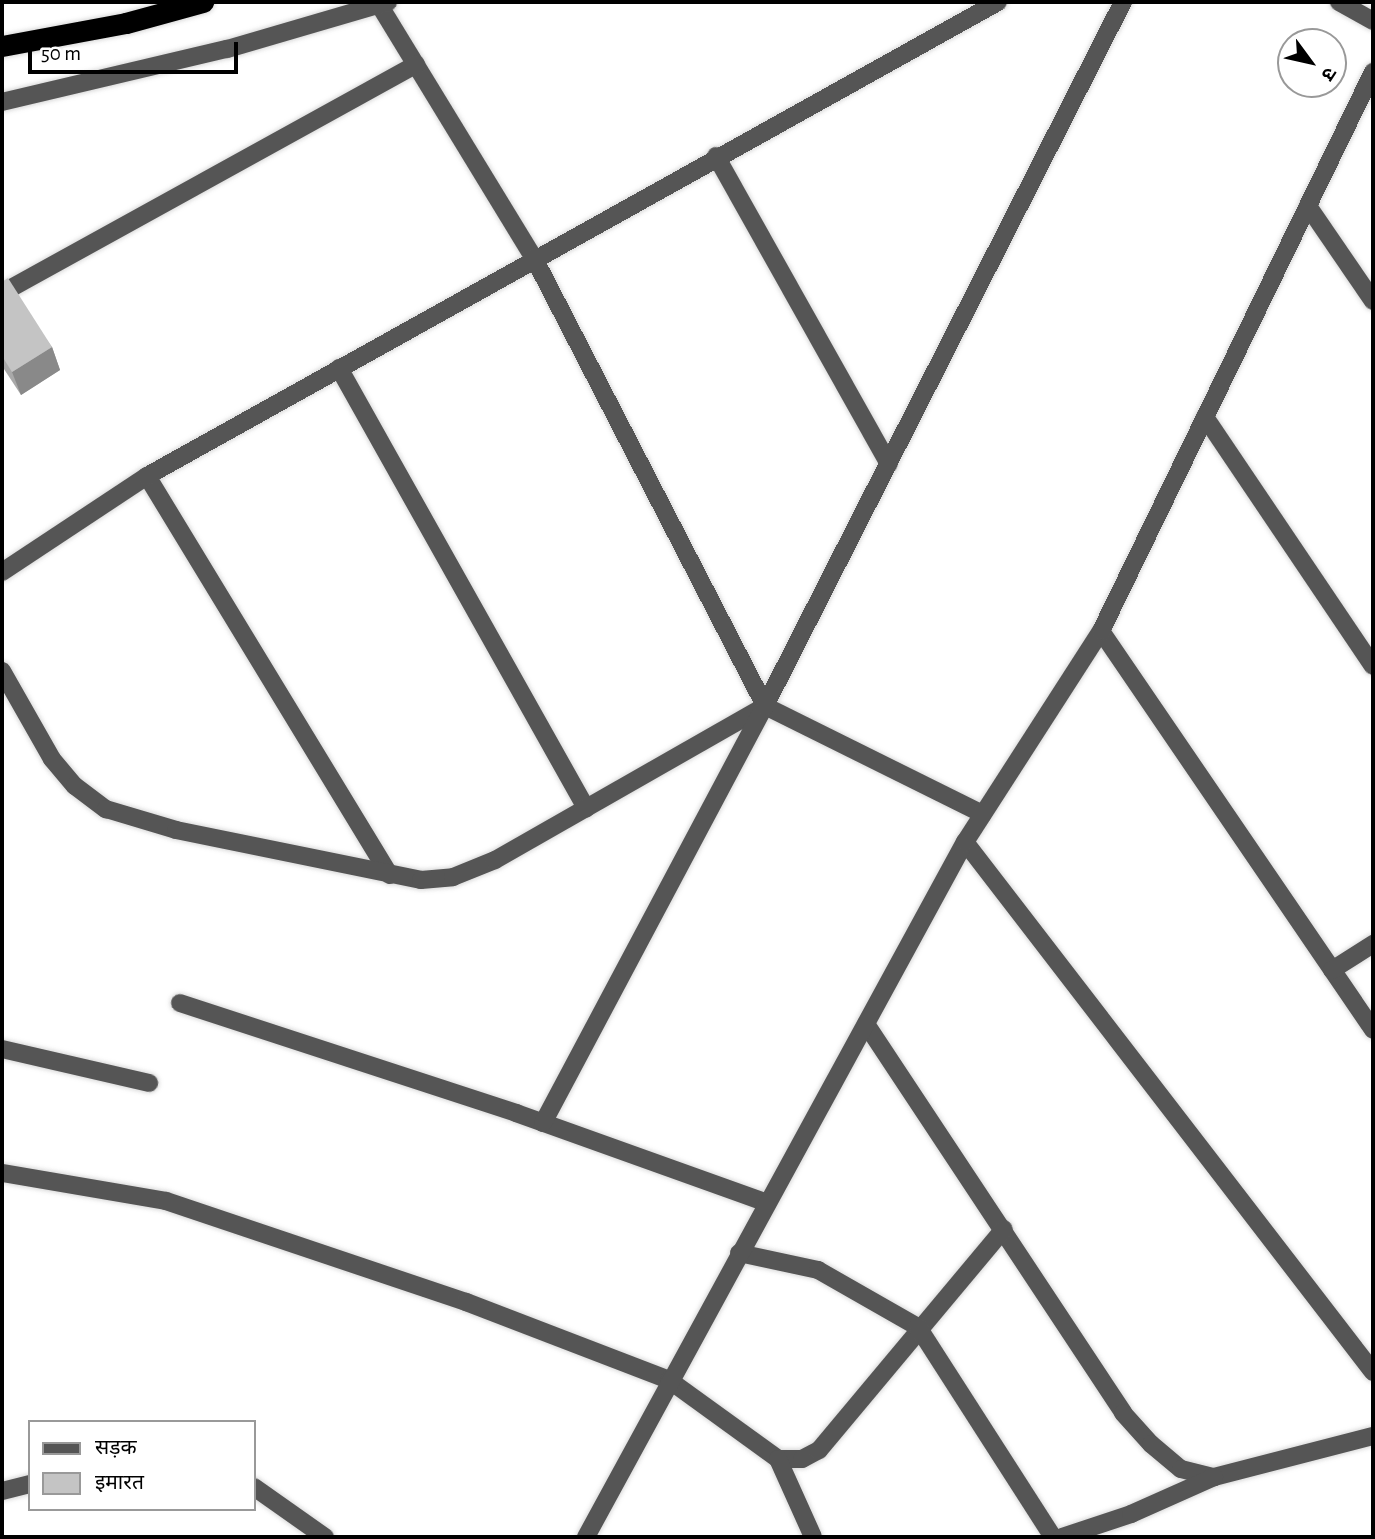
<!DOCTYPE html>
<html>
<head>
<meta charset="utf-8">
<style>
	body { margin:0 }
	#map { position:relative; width:1375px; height:1539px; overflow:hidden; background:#fff; font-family:"Alegreya Sans","Noto Sans Devanagari",sans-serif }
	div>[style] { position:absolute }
	.roads { filter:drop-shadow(0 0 2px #dbdbdb) drop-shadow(0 0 2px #dbdbdb) }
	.minor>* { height:18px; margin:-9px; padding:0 9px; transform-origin:9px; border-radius:9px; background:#555 }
	.highway>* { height:21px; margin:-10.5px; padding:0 10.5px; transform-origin:10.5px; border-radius:10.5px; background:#000 }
	.wall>* { inset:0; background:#a9a9a9 }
	.shaded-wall>* { inset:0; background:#898989 }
	.building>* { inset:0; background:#c4c4c4 }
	span { translate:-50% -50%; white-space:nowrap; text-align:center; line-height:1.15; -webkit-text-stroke:5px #fff; paint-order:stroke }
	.frame { position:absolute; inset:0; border:4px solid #000; pointer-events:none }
	.legend { position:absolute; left:28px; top:1420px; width:228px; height:91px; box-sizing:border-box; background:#fff; border:2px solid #999; margin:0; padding:9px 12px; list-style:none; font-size:21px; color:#000 }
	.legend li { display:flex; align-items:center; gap:14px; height:35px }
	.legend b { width:35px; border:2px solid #999 }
	.north { position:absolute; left:1277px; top:28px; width:70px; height:70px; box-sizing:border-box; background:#fff; border:2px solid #999; border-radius:50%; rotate:123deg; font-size:19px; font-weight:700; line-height:28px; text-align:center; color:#000 }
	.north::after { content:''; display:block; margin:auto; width:24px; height:32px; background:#000; clip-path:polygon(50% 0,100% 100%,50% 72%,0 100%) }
	.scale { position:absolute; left:28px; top:42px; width:210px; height:32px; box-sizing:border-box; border:4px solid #000; border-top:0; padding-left:9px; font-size:21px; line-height:24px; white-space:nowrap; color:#000; -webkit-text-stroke:5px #fff; paint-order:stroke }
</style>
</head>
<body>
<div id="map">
	<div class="roads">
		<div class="minor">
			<i style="left:1339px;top:2px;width:39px;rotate:29deg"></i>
			<i style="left:380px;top:6px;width:295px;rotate:58.6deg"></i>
			<i style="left:534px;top:258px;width:504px;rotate:62.72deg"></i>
			<i style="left:765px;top:706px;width:243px;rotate:26.4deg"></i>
			<i style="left:2px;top:102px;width:231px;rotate:-13.3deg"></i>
			<i style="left:227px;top:49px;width:168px;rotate:-16.3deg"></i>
			<i style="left:716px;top:156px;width:353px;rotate:60.7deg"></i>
			<i style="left:1308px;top:206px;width:115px;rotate:55.6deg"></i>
			<i style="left:2px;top:293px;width:473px;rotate:-28.9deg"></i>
			<i style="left:339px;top:368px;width:505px;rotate:60.69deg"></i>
			<i style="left:1205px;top:417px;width:300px;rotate:56deg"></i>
			<i style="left:147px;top:476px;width:467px;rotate:58.7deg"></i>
			<i style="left:2px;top:572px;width:174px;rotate:-33.5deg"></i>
			<i style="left:147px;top:476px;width:974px;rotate:-29.12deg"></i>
			<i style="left:1101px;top:631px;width:483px;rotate:55.7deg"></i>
			<i style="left:2px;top:671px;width:101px;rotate:60.4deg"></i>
			<i style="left:52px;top:759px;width:35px;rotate:50deg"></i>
			<i style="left:75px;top:786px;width:39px;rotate:37deg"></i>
			<i style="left:106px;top:809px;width:73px;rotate:16.7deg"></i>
			<i style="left:176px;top:830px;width:250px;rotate:11.5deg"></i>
			<i style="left:421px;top:880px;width:32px;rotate:-5deg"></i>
			<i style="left:453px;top:877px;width:45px;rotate:-22deg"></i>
			<i style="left:495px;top:860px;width:311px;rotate:-29.7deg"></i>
			<i style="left:965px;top:842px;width:669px;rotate:52.41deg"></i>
			<i style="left:1332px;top:970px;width:49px;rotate:-32.4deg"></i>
			<i style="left:180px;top:1003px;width:354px;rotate:18.1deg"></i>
			<i style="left:516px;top:1113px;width:267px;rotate:19.7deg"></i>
			<i style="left:866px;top:1024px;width:466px;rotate:56.5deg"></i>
			<i style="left:1123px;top:1413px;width:42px;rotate:47.9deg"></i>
			<i style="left:1151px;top:1444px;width:39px;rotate:40deg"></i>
			<i style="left:1181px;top:1469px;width:34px;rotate:14deg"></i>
			<i style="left:1214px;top:1477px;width:164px;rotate:-14.5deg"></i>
			<i style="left:2px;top:1049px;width:151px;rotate:13deg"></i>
			<i style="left:543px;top:1123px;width:472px;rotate:-62deg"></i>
			<i style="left:765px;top:706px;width:790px;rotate:-63.05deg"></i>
			<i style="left:2px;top:1173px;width:166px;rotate:9.7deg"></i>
			<i style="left:166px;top:1201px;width:317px;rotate:18.6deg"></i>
			<i style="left:466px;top:1302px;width:217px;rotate:21deg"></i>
			<i style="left:669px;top:1380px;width:135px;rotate:35.9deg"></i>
			<i style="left:778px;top:1459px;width:24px"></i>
			<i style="left:802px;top:1459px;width:19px;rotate:-28deg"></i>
			<i style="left:819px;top:1450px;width:288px;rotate:-50.1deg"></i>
			<i style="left:739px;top:1253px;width:81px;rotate:12.1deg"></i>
			<i style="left:818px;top:1270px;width:115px;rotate:29.7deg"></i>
			<i style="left:918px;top:1327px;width:250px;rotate:57.3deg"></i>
			<i style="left:778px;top:1459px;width:85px;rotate:65.8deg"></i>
			<i style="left:254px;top:1487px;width:87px;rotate:35.2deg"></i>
			<i style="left:2px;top:1491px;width:29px;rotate:-14deg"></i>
			<i style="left:586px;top:1537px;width:792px;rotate:-61.4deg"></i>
			<i style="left:965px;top:842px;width:251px;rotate:-57.2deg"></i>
			<i style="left:1101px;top:631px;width:622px;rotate:-64.05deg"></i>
			<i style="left:1062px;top:1537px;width:73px;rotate:-18.4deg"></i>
			<i style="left:1131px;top:1514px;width:91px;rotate:-24deg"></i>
		</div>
		<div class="highway">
			<i style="left:2px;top:46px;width:126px;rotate:-10.5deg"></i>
			<i style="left:126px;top:23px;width:80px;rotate:-15.3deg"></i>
		</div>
	</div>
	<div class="wall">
		<i style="clip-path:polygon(2px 282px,52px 347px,60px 370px,21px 395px,2px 366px)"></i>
	</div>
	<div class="shaded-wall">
		<i style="clip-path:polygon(52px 347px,60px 370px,21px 395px,12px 372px)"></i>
	</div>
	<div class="building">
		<i style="clip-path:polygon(8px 278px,52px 347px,12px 372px,2px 356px,2px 282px)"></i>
	</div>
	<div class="frame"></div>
	<ul class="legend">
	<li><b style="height:9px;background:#555"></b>सड़क</li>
	<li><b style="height:19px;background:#c4c4c4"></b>इमारत</li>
	</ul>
	<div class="north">उ</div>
	<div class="scale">50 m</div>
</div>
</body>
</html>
